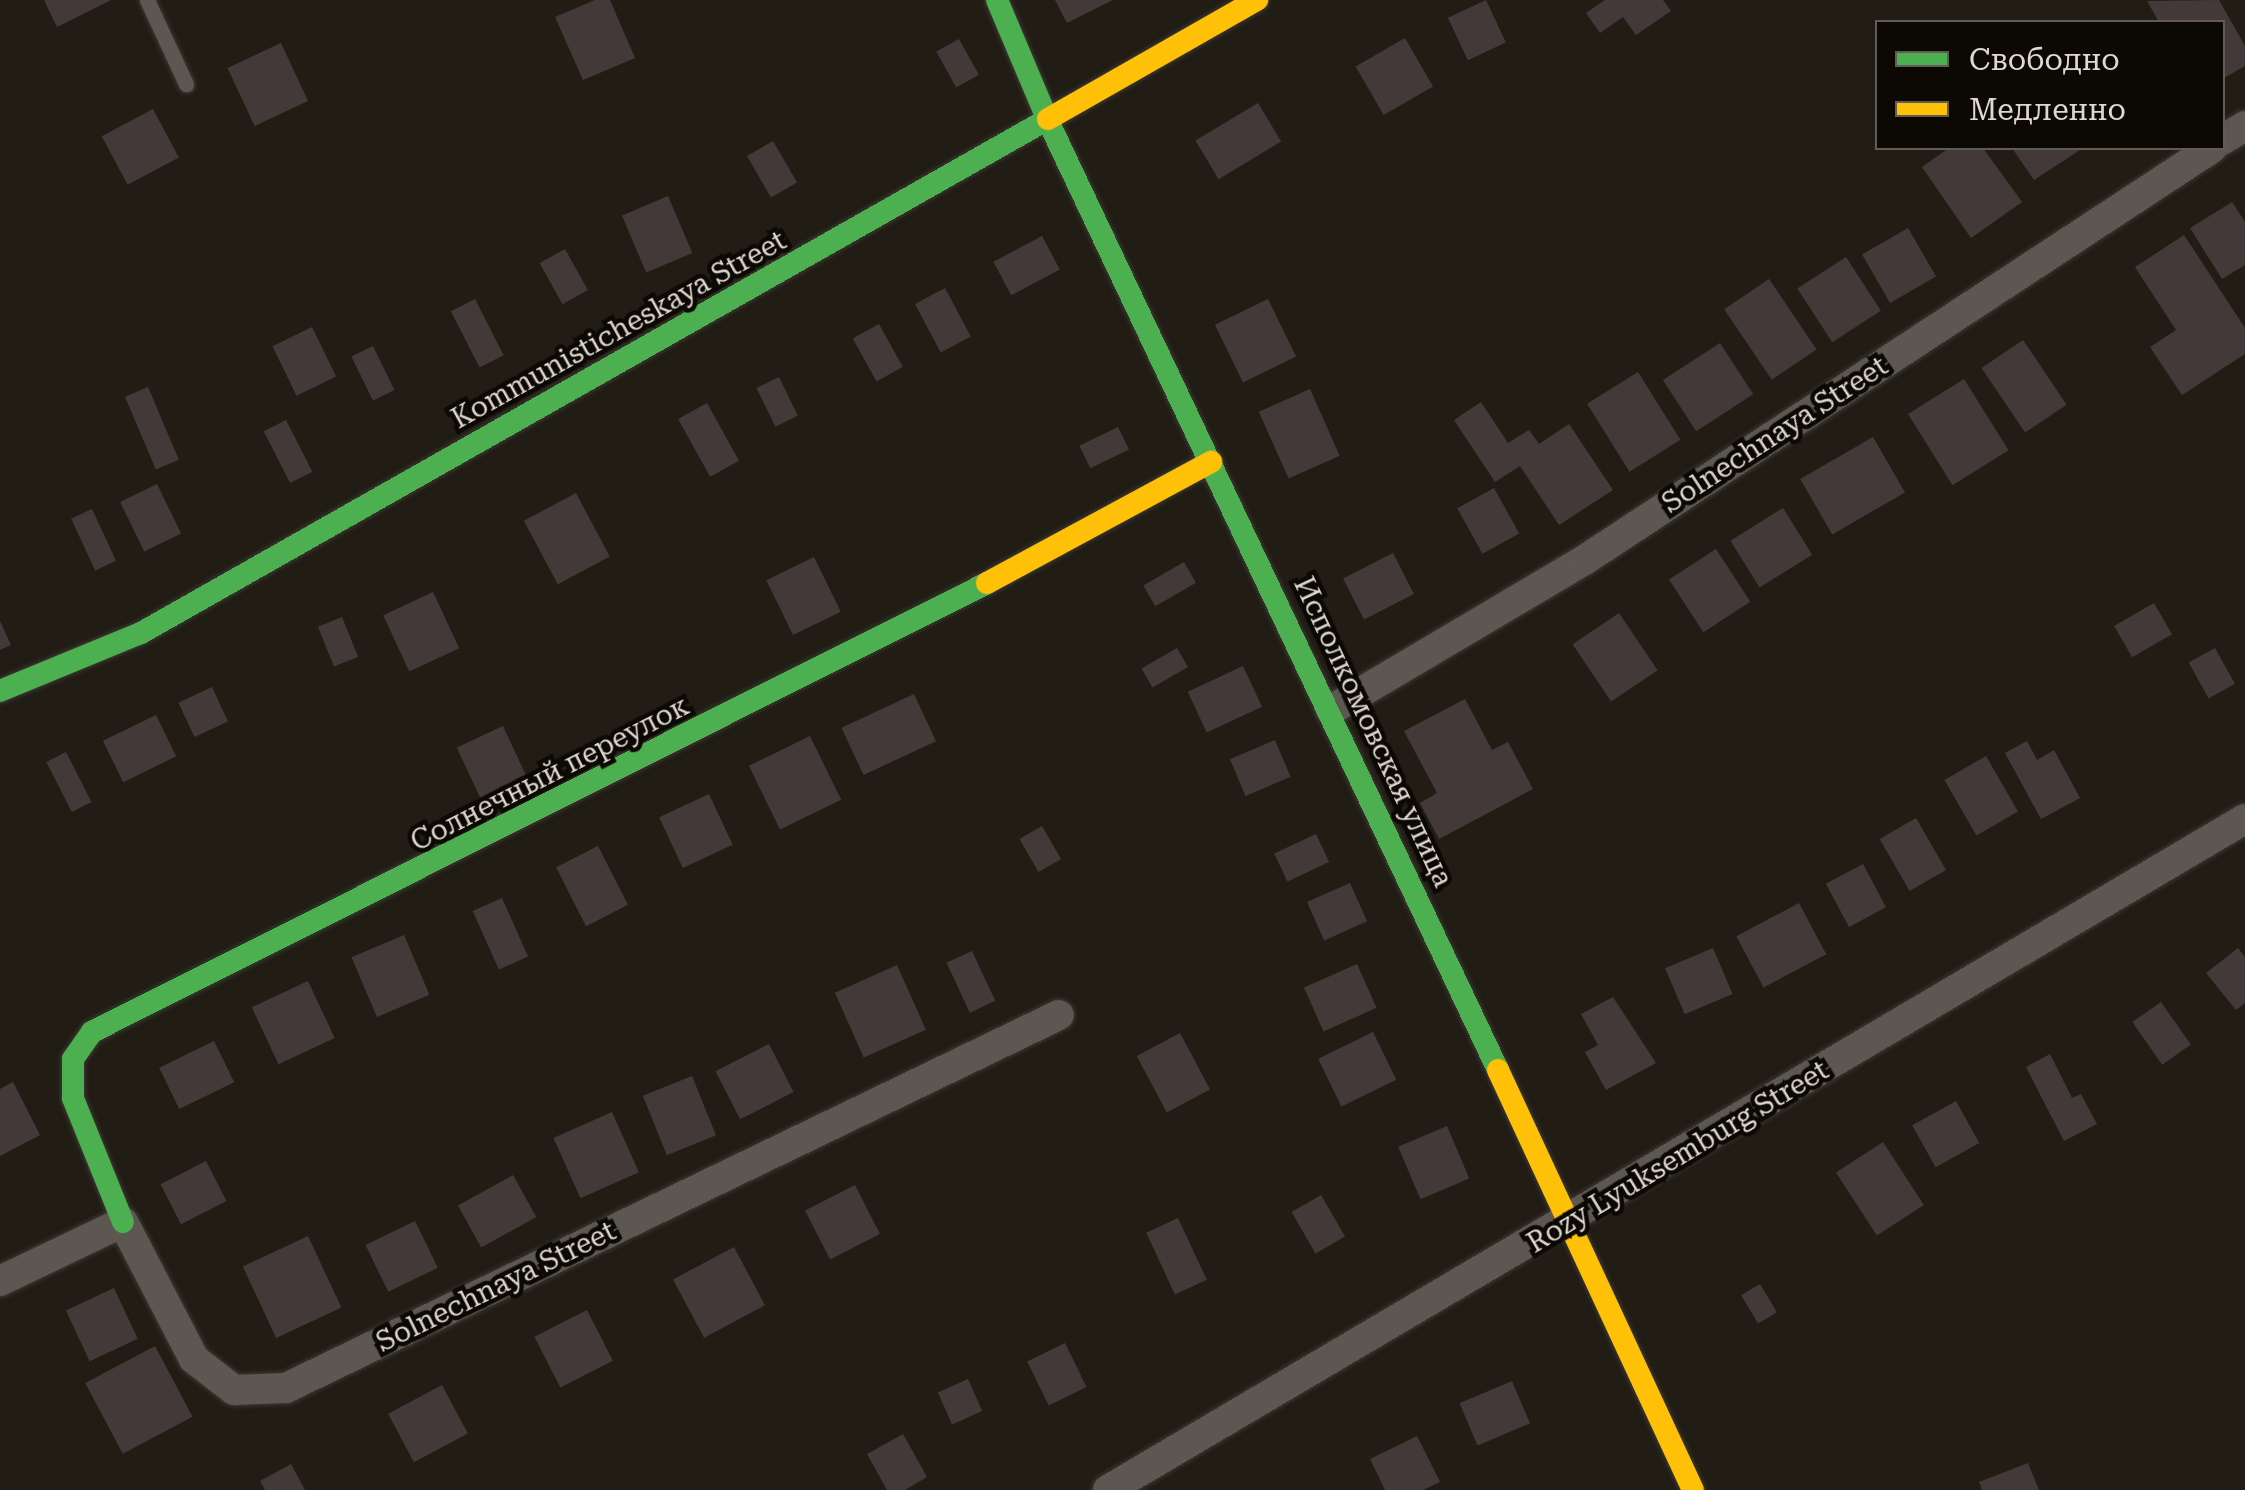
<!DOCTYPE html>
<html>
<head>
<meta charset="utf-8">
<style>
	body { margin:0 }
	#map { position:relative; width:2245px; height:1490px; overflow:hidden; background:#211d15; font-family:"Roboto Serif",serif }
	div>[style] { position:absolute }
	.building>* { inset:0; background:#443939; transform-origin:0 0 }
	.roads { filter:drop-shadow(0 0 2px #3d3933) drop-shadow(0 0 2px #3d3933) }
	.lane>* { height:15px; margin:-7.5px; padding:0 7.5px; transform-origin:7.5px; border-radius:7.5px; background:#5c5851 }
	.street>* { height:30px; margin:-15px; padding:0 15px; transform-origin:15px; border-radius:15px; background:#5c5851 }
	.fast>* { height:22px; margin:-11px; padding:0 11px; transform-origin:11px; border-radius:11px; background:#4caf50 }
	.slow>* { height:22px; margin:-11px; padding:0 11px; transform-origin:11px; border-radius:11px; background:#ffc107 }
	span { translate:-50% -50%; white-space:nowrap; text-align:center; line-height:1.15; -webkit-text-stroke:9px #0c0804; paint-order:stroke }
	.street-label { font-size:28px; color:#ded8cf }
	.legend { position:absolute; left:1875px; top:20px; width:350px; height:130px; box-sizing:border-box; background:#0c0804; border:2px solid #605b55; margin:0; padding:12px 18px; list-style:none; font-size:30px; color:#ded8cf }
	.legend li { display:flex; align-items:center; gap:20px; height:50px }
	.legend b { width:50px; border:2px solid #605b55 }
</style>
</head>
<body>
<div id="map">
	<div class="building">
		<i style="clip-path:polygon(44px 0,111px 0,57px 27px)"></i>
		<i style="clip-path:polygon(595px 0,610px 0,635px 58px,583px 80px,555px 17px)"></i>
		<i style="clip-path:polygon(1055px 0,1113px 0,1067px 23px)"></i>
		<i style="left:1486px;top:0;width:47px;height:42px;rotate:65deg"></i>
		<i style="clip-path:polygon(1605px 0,1663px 0,1671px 11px,1636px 35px,1623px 17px,1600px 33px,1586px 13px)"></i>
		<i style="clip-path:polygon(2219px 0,2245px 46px,2245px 66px,2222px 79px,2222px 22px,2159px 22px,2147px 1px)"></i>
		<i style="left:1405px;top:38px;width:56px;height:57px;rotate:60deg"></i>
		<i style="left:959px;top:39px;width:41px;height:26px;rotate:61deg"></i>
		<i style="left:281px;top:43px;width:64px;height:59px;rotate:65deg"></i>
		<i style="left:1258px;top:103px;width:45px;height:73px;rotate:59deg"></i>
		<i style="left:153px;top:109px;width:55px;height:58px;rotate:62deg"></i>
		<i style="left:773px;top:141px;width:48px;height:30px;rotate:60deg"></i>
		<i style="clip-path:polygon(1949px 148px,1983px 148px,2022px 202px,1971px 238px,1922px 167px)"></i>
		<i style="clip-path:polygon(2012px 148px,2083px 148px,2034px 180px)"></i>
		<i style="left:668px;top:196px;width:62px;height:50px;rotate:67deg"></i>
		<i style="clip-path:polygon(2232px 202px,2245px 222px,2245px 265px,2222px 279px,2190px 228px)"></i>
		<i style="left:1908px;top:228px;width:56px;height:53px;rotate:60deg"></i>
		<i style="clip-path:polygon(2184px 235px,2245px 328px,2245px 354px,2182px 395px,2150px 347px,2176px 330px,2135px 267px)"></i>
		<i style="left:1042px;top:236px;width:38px;height:55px;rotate:62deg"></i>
		<i style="left:565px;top:249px;width:47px;height:29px;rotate:61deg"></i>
		<i style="left:1846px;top:257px;width:64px;height:58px;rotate:57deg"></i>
		<i style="left:1769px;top:279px;width:85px;height:54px;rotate:56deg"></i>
		<i style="left:945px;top:288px;width:55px;height:34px;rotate:62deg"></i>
		<i style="left:475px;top:299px;width:63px;height:27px;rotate:63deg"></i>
		<i style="left:1268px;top:299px;width:64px;height:59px;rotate:64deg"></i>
		<i style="left:879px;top:324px;width:49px;height:30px;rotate:61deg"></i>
		<i style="left:312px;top:327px;width:55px;height:44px;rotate:64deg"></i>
		<i style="left:2023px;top:340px;width:78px;height:50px;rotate:56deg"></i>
		<i style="left:1720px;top:343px;width:61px;height:68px;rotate:57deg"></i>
		<i style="left:373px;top:346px;width:49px;height:24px;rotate:64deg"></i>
		<i style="left:1638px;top:372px;width:80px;height:60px;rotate:58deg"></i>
		<i style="left:779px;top:377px;width:43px;height:25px;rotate:64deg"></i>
		<i style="left:1964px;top:379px;width:84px;height:66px;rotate:58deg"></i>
		<i style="left:148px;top:387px;width:79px;height:25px;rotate:67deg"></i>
		<i style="left:1310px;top:389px;width:73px;height:56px;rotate:66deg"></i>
		<i style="clip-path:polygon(1481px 402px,1508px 443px,1529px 430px,1539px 444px,1569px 424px,1613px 490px,1559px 525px,1520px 466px,1495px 482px,1454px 420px)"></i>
		<i style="left:707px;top:403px;width:66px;height:33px;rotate:61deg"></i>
		<i style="left:286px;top:420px;width:58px;height:25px;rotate:63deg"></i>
		<i style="left:1118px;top:427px;width:25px;height:43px;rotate:64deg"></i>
		<i style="left:1873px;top:437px;width:64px;height:84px;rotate:60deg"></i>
		<i style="left:157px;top:484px;width:55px;height:41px;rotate:64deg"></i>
		<i style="left:1494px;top:488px;width:52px;height:42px;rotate:61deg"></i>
		<i style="left:576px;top:493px;width:72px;height:59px;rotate:62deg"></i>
		<i style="left:1783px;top:508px;width:55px;height:62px;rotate:58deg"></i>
		<i style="left:92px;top:509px;width:57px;height:23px;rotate:65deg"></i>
		<i style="left:1716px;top:549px;width:63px;height:56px;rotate:57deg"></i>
		<i style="left:1393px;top:553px;width:46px;height:56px;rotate:63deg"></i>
		<i style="left:814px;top:557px;width:61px;height:53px;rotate:64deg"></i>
		<i style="left:1184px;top:562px;width:24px;height:47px;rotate:60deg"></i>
		<i style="left:433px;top:592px;width:62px;height:55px;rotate:65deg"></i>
		<i style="left:2154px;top:603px;width:36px;height:46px;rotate:60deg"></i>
		<i style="left:1619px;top:613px;width:69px;height:56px;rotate:56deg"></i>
		<i style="left:342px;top:617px;width:43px;height:26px;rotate:68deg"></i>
		<i style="clip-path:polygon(0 621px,11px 645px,0 650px)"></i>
		<i style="left:1177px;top:648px;width:22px;height:41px;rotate:60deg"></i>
		<i style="left:2215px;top:648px;width:41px;height:30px;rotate:61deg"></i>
		<i style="left:1243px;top:666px;width:45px;height:61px;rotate:65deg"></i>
		<i style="left:212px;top:687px;width:38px;height:37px;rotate:65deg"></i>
		<i style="left:914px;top:694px;width:52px;height:80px;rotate:65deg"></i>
		<i style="clip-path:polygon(1465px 699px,1492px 750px,1508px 742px,1533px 789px,1439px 839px,1420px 803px,1437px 793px,1404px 731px)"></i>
		<i style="left:156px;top:715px;width:46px;height:59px;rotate:64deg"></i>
		<i style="left:503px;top:726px;width:59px;height:51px;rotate:65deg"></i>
		<i style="left:810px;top:736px;width:71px;height:68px;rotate:64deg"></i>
		<i style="left:1275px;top:740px;width:40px;height:49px;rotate:67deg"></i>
		<i style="clip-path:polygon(2027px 741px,2037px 760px,2054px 750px,2080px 798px,2041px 819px,2005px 753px)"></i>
		<i style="left:66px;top:752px;width:56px;height:22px;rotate:63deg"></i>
		<i style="left:1986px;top:756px;width:64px;height:48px;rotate:60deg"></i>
		<i style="left:709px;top:794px;width:56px;height:55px;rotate:65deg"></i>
		<i style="left:1916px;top:818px;width:60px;height:42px;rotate:60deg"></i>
		<i style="left:1042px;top:826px;width:38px;height:26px;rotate:60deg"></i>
		<i style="left:1316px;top:834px;width:31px;height:46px;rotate:65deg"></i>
		<i style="left:598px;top:846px;width:66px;height:47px;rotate:63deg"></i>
		<i style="left:1863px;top:864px;width:49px;height:42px;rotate:62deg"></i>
		<i style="left:1350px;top:883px;width:42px;height:47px;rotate:66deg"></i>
		<i style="left:502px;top:898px;width:64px;height:32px;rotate:66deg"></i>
		<i style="left:1799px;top:903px;width:58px;height:71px;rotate:62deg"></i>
		<i style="left:404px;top:935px;width:65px;height:57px;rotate:67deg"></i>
		<i style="left:1713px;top:948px;width:50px;height:52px;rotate:67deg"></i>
		<i style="clip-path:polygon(2238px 948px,2245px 957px,2245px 1003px,2236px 1010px,2206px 973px)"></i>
		<i style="left:972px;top:951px;width:55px;height:28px;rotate:65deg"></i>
		<i style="left:1357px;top:964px;width:48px;height:58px;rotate:66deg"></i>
		<i style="left:897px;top:965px;width:71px;height:68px;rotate:66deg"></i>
		<i style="left:308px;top:981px;width:63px;height:62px;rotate:65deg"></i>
		<i style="clip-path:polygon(1613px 997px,1656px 1063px,1606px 1090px,1585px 1052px,1598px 1045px,1581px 1014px)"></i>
		<i style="left:2161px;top:1002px;width:52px;height:35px;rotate:55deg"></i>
		<i style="left:1373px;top:1032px;width:53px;height:61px;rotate:64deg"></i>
		<i style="left:1180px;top:1033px;width:64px;height:49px;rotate:62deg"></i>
		<i style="left:214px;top:1041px;width:46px;height:61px;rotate:64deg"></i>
		<i style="left:769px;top:1044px;width:54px;height:60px;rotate:63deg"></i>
		<i style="clip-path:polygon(2050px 1054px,2072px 1098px,2081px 1094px,2097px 1124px,2064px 1141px,2026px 1067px)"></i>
		<i style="left:692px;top:1076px;width:64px;height:53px;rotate:68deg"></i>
		<i style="clip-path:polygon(13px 1082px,40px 1135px,0 1156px,0 1089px)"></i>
		<i style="left:1956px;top:1101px;width:48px;height:50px;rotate:61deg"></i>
		<i style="left:612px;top:1112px;width:66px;height:64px;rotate:66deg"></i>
		<i style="left:1447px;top:1126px;width:57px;height:53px;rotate:67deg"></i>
		<i style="left:1883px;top:1142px;width:75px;height:56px;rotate:57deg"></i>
		<i style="left:206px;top:1161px;width:45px;height:51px;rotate:63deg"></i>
		<i style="left:513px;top:1175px;width:48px;height:63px;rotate:61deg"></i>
		<i style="left:855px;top:1185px;width:55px;height:56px;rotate:63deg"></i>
		<i style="left:1321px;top:1195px;width:48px;height:34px;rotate:60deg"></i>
		<i style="left:1178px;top:1218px;width:68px;height:35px;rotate:65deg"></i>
		<i style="left:415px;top:1221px;width:52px;height:55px;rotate:64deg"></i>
		<i style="left:308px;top:1236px;width:79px;height:72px;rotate:65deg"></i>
		<i style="left:734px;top:1247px;width:66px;height:69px;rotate:62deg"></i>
		<i style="left:1760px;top:1284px;width:33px;height:22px;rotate:59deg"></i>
		<i style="left:114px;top:1288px;width:56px;height:53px;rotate:65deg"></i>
		<i style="left:587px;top:1310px;width:57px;height:59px;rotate:63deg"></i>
		<i style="left:1065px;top:1343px;width:49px;height:42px;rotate:64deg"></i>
		<i style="left:155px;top:1346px;width:80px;height:79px;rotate:62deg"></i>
		<i style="left:968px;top:1379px;width:35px;height:33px;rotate:66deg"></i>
		<i style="left:1512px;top:1381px;width:46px;height:57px;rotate:67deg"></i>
		<i style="left:442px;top:1385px;width:55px;height:61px;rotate:62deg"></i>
		<i style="clip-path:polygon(903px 1434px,927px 1477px,905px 1490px,887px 1490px,867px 1454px)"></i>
		<i style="clip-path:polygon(1417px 1436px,1440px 1482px,1423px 1490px,1385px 1490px,1370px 1459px)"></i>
		<i style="clip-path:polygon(2028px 1463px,2039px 1490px,1982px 1490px,1979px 1482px)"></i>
		<i style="clip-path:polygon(291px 1464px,305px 1490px,265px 1490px,260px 1481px)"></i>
	</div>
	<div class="roads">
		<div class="lane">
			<i style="left:147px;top:0;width:93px;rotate:65.1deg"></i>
		</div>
		<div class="street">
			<i style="left:2222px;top:140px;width:27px;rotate:-31deg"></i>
			<i style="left:1331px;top:710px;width:296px;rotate:-30.6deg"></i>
			<i style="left:1586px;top:559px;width:749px;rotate:-33.29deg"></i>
			<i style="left:0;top:1281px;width:136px;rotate:-25.6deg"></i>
			<i style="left:123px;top:1222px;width:154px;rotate:62.6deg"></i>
			<i style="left:194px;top:1359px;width:51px;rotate:37.8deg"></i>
			<i style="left:234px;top:1390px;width:52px;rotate:-2.2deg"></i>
			<i style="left:286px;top:1388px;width:858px;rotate:-25.76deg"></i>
			<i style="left:1108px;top:1490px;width:1320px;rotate:-30.55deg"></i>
		</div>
		<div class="fast">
			<i style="left:997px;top:0;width:134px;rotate:67.1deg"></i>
			<i style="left:1049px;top:123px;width:1048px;rotate:64.63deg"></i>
			<i style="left:0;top:691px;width:152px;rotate:-22.4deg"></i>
			<i style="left:141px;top:633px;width:1043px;rotate:-29.54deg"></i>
			<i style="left:123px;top:1222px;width:134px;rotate:-112deg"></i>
			<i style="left:73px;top:1098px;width:39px;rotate:-90deg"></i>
			<i style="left:73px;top:1059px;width:33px;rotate:-55deg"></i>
			<i style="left:92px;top:1032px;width:1001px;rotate:-26.64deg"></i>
		</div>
		<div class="slow">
			<i style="left:1048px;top:119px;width:241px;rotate:-29.7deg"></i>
			<i style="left:987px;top:583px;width:255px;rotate:-28.4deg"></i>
			<i style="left:1498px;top:1070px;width:463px;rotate:65.1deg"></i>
		</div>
	</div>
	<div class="street-label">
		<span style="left:619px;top:330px;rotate:-29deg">Kommunisticheskaya Street</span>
		<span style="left:1775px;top:435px;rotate:-33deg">Solnechnaya Street</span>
		<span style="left:1373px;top:732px;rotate:65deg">Исполкомовская улица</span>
		<span style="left:550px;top:774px;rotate:-27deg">Солнечный переулок</span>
		<span style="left:1678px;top:1157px;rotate:-31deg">Rozy Lyuksemburg Street</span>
		<span style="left:496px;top:1287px;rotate:-26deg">Solnechnaya Street</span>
	</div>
	<ul class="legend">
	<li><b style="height:12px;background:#4caf50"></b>Свободно</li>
	<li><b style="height:12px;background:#ffc107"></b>Медленно</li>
	</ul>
</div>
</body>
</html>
